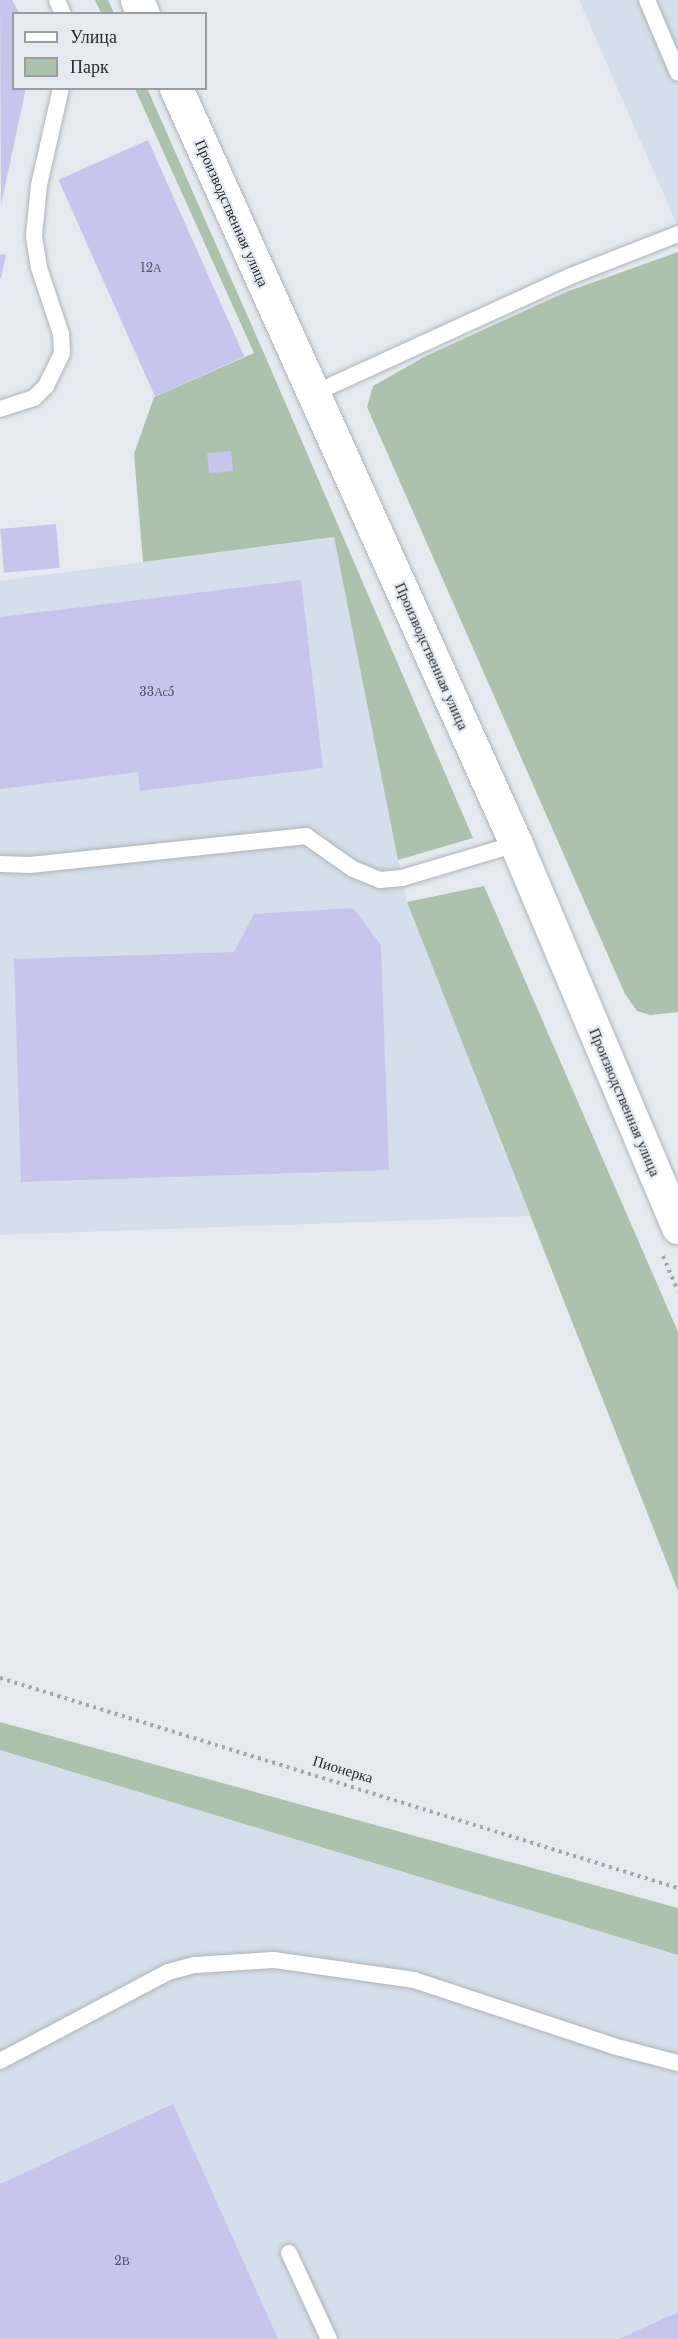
<!DOCTYPE html>
<html>
<head>
<meta charset="utf-8">
<style>
	body { margin:0 }
	#map { position:relative; width:678px; height:2339px; overflow:hidden; background:#e5eaf1; font-family:"Libre Baskerville",serif }
	div>[style] { position:absolute }
	.built>* { inset:0; background:#d4dfeb }
	.green>* { inset:0; background:#adc2ad }
	.building>* { inset:0; background:#c6c6ed; transform-origin:0 0 }
	.path>* { height:4px; margin-top:-2px; transform-origin:0; background:repeating-linear-gradient(90deg,#a3a7ac 0 3px,transparent 0 7.5px) }
	.roads { filter:drop-shadow(0 0 2px #aeb3b9) drop-shadow(0 0 2px #aeb3b9) }
	.service>* { height:16px; margin:-8px; padding:0 8px; transform-origin:8px; border-radius:8px; background:#fff }
	.minor>* { height:33px; margin:-16.5px; padding:0 16.5px; transform-origin:16.5px; border-radius:16.5px; background:#fff }
	span { translate:-50% -50%; white-space:nowrap; text-align:center; line-height:1.15; -webkit-text-stroke:4.5px #e5eaf1; paint-order:stroke }
	.number-label { font-size:12px; color:#50525d }
	.number-label span { -webkit-text-stroke-width:0 }
	.street-label { font-size:15px; color:#292b2d }
	.legend { position:absolute; left:12px; top:12px; width:195px; height:78px; box-sizing:border-box; background:#e5eaf1; border:2px solid #9a9ea3; margin:0; padding:8px 10px; list-style:none; font-size:18px; color:#292b2d }
	.legend li { display:flex; align-items:center; gap:12px; height:30px }
	.legend b { width:30px; border:2px solid #9a9ea3 }
</style>
</head>
<body>
<div id="map">
	<div class="built">
		<i style="clip-path:polygon(579px 0,678px 0,678px 227px)"></i>
		<i style="clip-path:polygon(334px 537px,407px 902px,530px 1216px,0 1235px,0 581px)"></i>
		<i style="clip-path:polygon(0 1750px,678px 1955px,678px 2339px,0 2339px)"></i>
	</div>
	<div class="green">
		<i style="clip-path:polygon(95px 0,108px 0,114px 13px,101px 13px)"></i>
		<i style="clip-path:polygon(147px 88px,266px 358px,473px 838px,398px 860px,334px 537px,143px 562px,134px 454px,154px 397px,254px 353px,135px 89px)"></i>
		<i style="clip-path:polygon(678px 252px,678px 1012px,650px 1015px,637px 1011px,625px 994px,367px 407px,373px 386px,426px 356px,566px 292px)"></i>
		<i style="clip-path:polygon(484px 886px,678px 1332px,678px 1591px,407px 902px)"></i>
		<i style="clip-path:polygon(0 1722px,678px 1908px,678px 1955px,0 1750px)"></i>
	</div>
	<div class="building">
		<i style="clip-path:polygon(0 0,12px 0,20px 14px,14px 14px,14px 88px,26px 88px,1px 205px)"></i>
		<i style="left:148px;top:140px;width:237px;height:98px;rotate:66deg"></i>
		<i style="clip-path:polygon(0 254px,6px 255px,1px 278px,0 278px)"></i>
		<i style="left:231px;top:451px;width:20px;height:24px;rotate:84deg"></i>
		<i style="left:56px;top:524px;width:44px;height:56px;rotate:85deg"></i>
		<i style="clip-path:polygon(301px 580px,323px 768px,140px 791px,138px 772px,0 789px,0 617px)"></i>
		<i style="clip-path:polygon(353px 908px,381px 945px,389px 1170px,21px 1182px,14px 959px,234px 952px,254px 914px)"></i>
		<i style="clip-path:polygon(173px 2104px,278px 2339px,0 2339px,0 2184px)"></i>
		<i style="clip-path:polygon(678px 2312px,678px 2339px,619px 2339px)"></i>
	</div>
	<div class="path">
		<i style="left:663px;top:1256px;width:38px;rotate:67deg"></i>
		<i style="left:0;top:1678px;width:710px;rotate:17.21deg"></i>
	</div>
	<div class="roads">
		<div class="service">
			<i style="left:57px;top:0;width:15px;rotate:67deg"></i>
			<i style="left:647px;top:0;width:79px;rotate:67deg"></i>
			<i style="left:315px;top:393px;width:281px;rotate:-24.6deg"></i>
			<i style="left:571px;top:276px;width:115px;rotate:-21.4deg"></i>
			<i style="left:0;top:409px;width:36px;rotate:-18deg"></i>
			<i style="left:34px;top:398px;width:17px;rotate:-45deg"></i>
			<i style="left:46px;top:386px;width:37px;rotate:-64deg"></i>
			<i style="left:62px;top:353px;width:19px;rotate:-93deg"></i>
			<i style="left:61px;top:334px;width:70px;rotate:-108.4deg"></i>
			<i style="left:39px;top:268px;width:32px;rotate:-99deg"></i>
			<i style="left:34px;top:236px;width:51px;rotate:-84.4deg"></i>
			<i style="left:39px;top:185px;width:99px;rotate:-77.2deg"></i>
			<i style="left:0;top:864px;width:30px;rotate:2deg"></i>
			<i style="left:30px;top:865px;width:278px;rotate:-6deg"></i>
			<i style="left:306px;top:836px;width:57px;rotate:35.1deg"></i>
			<i style="left:353px;top:869px;width:29px;rotate:22deg"></i>
			<i style="left:380px;top:880px;width:22px;rotate:-5deg"></i>
			<i style="left:402px;top:878px;width:119px;rotate:-16.6deg"></i>
			<i style="left:0;top:2061px;width:190px;rotate:-27.9deg"></i>
			<i style="left:168px;top:1972px;width:28px;rotate:-15deg"></i>
			<i style="left:195px;top:1965px;width:79px;rotate:-3.6deg"></i>
			<i style="left:274px;top:1960px;width:141px;rotate:8.1deg"></i>
			<i style="left:414px;top:1980px;width:210px;rotate:18.3deg"></i>
			<i style="left:613px;top:2046px;width:67px;rotate:14.7deg"></i>
			<i style="left:289px;top:2253px;width:95px;rotate:65.1deg"></i>
		</div>
		<div class="minor">
			<i style="left:137px;top:0;width:15px;rotate:67deg"></i>
			<i style="left:176px;top:88px;width:829px;rotate:65.78deg"></i>
			<i style="left:516px;top:844px;width:416px;rotate:67.1deg"></i>
		</div>
	</div>
	<div class="number-label">
		<span style="left:151px;top:268px">12А</span>
		<span style="left:157px;top:692px">33Ас5</span>
		<span style="left:122px;top:2261px">2В</span>
	</div>
	<div class="street-label">
		<span style="left:232px;top:213px;rotate:66deg">Производственная улица</span>
		<span style="left:432px;top:656px;rotate:66deg">Производственная улица</span>
		<span style="left:625px;top:1102px;rotate:67deg">Производственная улица</span>
		<span style="left:343px;top:1769px;rotate:17deg">Пионерка</span>
	</div>
	<ul class="legend">
	<li><b style="height:8px;background:#fff"></b>Улица</li>
	<li><b style="height:16px;background:#adc2ad"></b>Парк</li>
	</ul>
</div>
</body>
</html>
